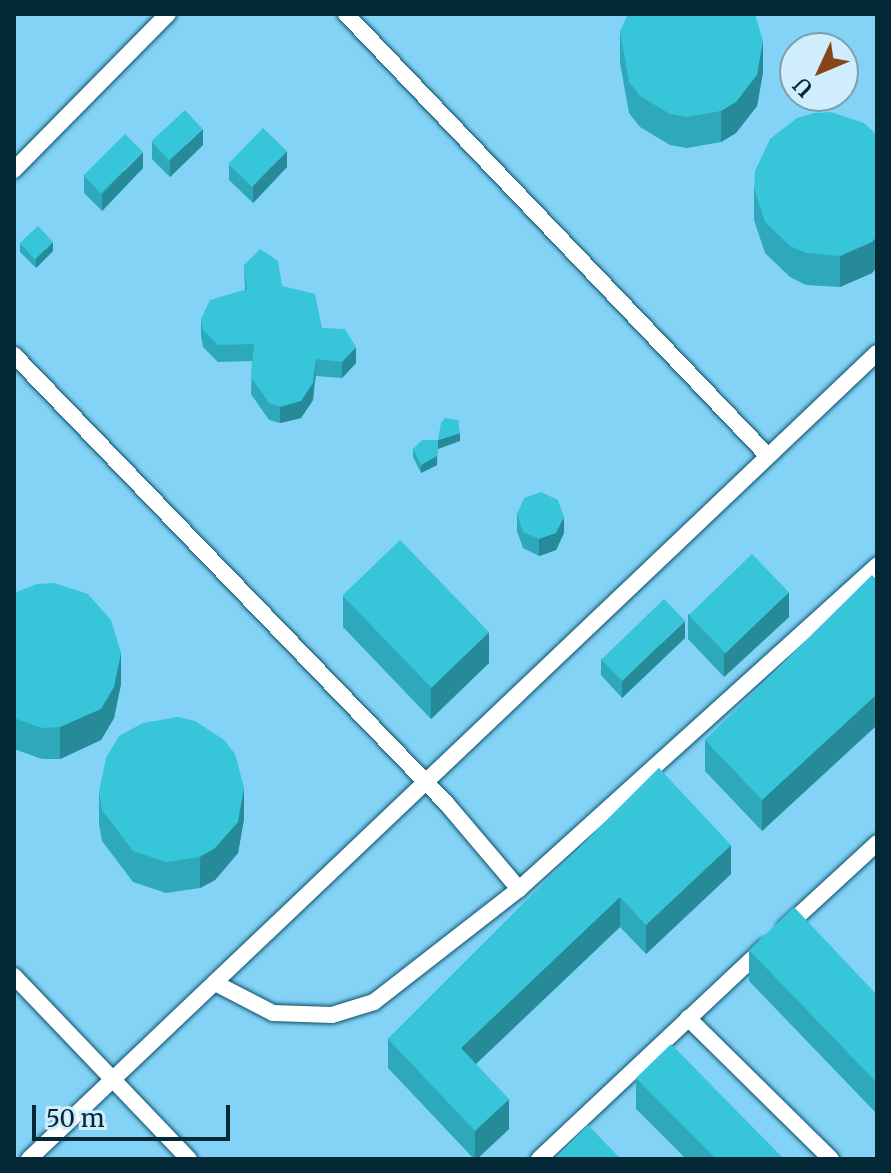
<!DOCTYPE html>
<html>
<head>
<meta charset="utf-8">
<style>
	body { margin:0 }
	#map { position:relative; width:891px; height:1173px; overflow:hidden; background:#83d3f7; font-family:Merriweather,serif }
	div>[style] { position:absolute }
	.roads { filter:drop-shadow(0 0 2px #0c5069) drop-shadow(0 0 2px #0c5069) }
	.lane>* { height:16px; margin:-8px; padding:0 8px; transform-origin:8px; border-radius:8px; background:#fff }
	.wall>* { inset:0; background:#2ea9bb }
	.shaded-wall>* { inset:0; background:#268a98 }
	.building>* { inset:0; background:#36c5d9; transform-origin:0 0 }
	span { translate:-50% -50%; white-space:nowrap; text-align:center; line-height:1.15; -webkit-text-stroke:6px #cfedfc; paint-order:stroke }
	.frame { position:absolute; inset:0; border:16px solid #042836; pointer-events:none }
	.north { position:absolute; left:779px; top:32px; width:80px; height:80px; box-sizing:border-box; background:#cfedfc; border:2px solid #7e9ead; border-radius:50%; rotate:226deg; font-size:22px; font-weight:700; line-height:32px; text-align:center; color:#042836 }
	.north::after { content:''; display:block; margin:auto; width:28px; height:36px; background:#89451a; clip-path:polygon(50% 0,100% 100%,50% 72%,0 100%) }
	.scale { position:absolute; left:32px; top:1105px; width:198px; height:36px; box-sizing:border-box; border:4px solid #042836; border-top:0; padding-left:10px; font-size:24px; line-height:28px; white-space:nowrap; color:#042836; -webkit-text-stroke:6px #cfedfc; paint-order:stroke }
</style>
</head>
<body>
<div id="map">
	<div class="roads">
		<div class="lane">
			<i style="left:346px;top:14px;width:611px;rotate:46.33deg"></i>
			<i style="left:14px;top:170px;width:219px;rotate:-45.4deg"></i>
			<i style="left:14px;top:355px;width:622px;rotate:46.04deg"></i>
			<i style="left:446px;top:803px;width:113px;rotate:49.7deg"></i>
			<i style="left:785px;top:928px;width:125px;rotate:-42.7deg"></i>
			<i style="left:14px;top:976px;width:253px;rotate:46.3deg"></i>
			<i style="left:215px;top:983px;width:65px;rotate:27.3deg"></i>
			<i style="left:273px;top:1013px;width:59px;rotate:1.9deg"></i>
			<i style="left:332px;top:1015px;width:44px;rotate:-17.2deg"></i>
			<i style="left:374px;top:1002px;width:184px;rotate:-37.9deg"></i>
			<i style="left:519px;top:889px;width:483px;rotate:-42.1deg"></i>
			<i style="left:688px;top:1018px;width:201px;rotate:44.6deg"></i>
			<i style="left:29px;top:1159px;width:1170px;rotate:-43.55deg"></i>
			<i style="left:539px;top:1159px;width:310px;rotate:-43.2deg"></i>
		</div>
	</div>
	<div class="wall">
		<i style="clip-path:polygon(620px 31px,763px 72px,757px 106px,736px 133px,721px 142px,687px 148px,670px 145px,640px 127px,629px 113px,620px 63px)"></i>
		<i style="clip-path:polygon(877px 135px,877px 267px,872px 273px,840px 287px,806px 285px,790px 277px,765px 253px,754px 220px,754px 188px)"></i>
		<i style="clip-path:polygon(152px 142px,203px 145px,170px 177px,152px 159px)"></i>
		<i style="clip-path:polygon(229px 164px,287px 167px,253px 203px,229px 180px)"></i>
		<i style="clip-path:polygon(143px 168px,102px 211px,84px 193px,84px 176px)"></i>
		<i style="clip-path:polygon(20px 243px,53px 251px,36px 268px,20px 252px)"></i>
		<i style="clip-path:polygon(244px 265px,282px 286px,356px 363px,342px 378px,316px 376px,313px 400px,301px 418px,280px 423px,269px 420px,251px 394px,252px 361px,218px 362px,203px 347px,201px 336px,201px 319px,245px 290px)"></i>
		<i style="clip-path:polygon(438px 440px,437px 465px,421px 473px,413px 457px,413px 449px)"></i>
		<i style="clip-path:polygon(517px 514px,564px 533px,556px 550px,539px 556px,523px 548px,517px 531px)"></i>
		<i style="clip-path:polygon(877px 580px,877px 725px,762px 831px,705px 771px,705px 740px)"></i>
		<i style="clip-path:polygon(14px 593px,121px 684px,114px 718px,101px 740px,60px 759px,42px 759px,14px 749px)"></i>
		<i style="clip-path:polygon(343px 596px,489px 663px,431px 719px,343px 627px)"></i>
		<i style="clip-path:polygon(688px 614px,789px 617px,724px 677px,688px 639px)"></i>
		<i style="clip-path:polygon(685px 638px,622px 698px,601px 675px,601px 659px)"></i>
		<i style="clip-path:polygon(659px 768px,731px 874px,646px 954px,620px 927px,476px 1064px,509px 1129px,477px 1159px,474px 1159px,388px 1068px,388px 1039px)"></i>
		<i style="clip-path:polygon(99px 792px,244px 819px,238px 853px,215px 880px,200px 888px,166px 893px,133px 882px,102px 841px,99px 824px)"></i>
		<i style="clip-path:polygon(749px 950px,877px 995px,877px 1114px,749px 981px)"></i>
		<i style="clip-path:polygon(636px 1078px,784px 1159px,686px 1159px,636px 1109px)"></i>
	</div>
	<div class="shaded-wall">
		<i style="clip-path:polygon(763px 41px,763px 72px,757px 106px,736px 133px,721px 142px,721px 111px)"></i>
		<i style="clip-path:polygon(203px 129px,203px 145px,170px 177px,170px 160px)"></i>
		<i style="clip-path:polygon(287px 151px,287px 167px,253px 203px,253px 186px)"></i>
		<i style="clip-path:polygon(143px 152px,143px 168px,102px 211px,102px 194px)"></i>
		<i style="clip-path:polygon(877px 236px,877px 267px,872px 273px,840px 287px,840px 256px)"></i>
		<i style="clip-path:polygon(53px 242px,53px 251px,36px 268px,36px 259px)"></i>
		<i style="clip-path:polygon(356px 347px,356px 363px,342px 378px,342px 362px)"></i>
		<i style="clip-path:polygon(316px 359px,313px 400px,301px 418px,280px 423px,280px 407px)"></i>
		<i style="clip-path:polygon(460px 433px,460px 441px,438px 449px,438px 440px)"></i>
		<i style="clip-path:polygon(437px 456px,437px 465px,421px 473px,421px 465px)"></i>
		<i style="clip-path:polygon(564px 517px,564px 533px,556px 550px,539px 556px,539px 539px)"></i>
		<i style="clip-path:polygon(789px 592px,789px 617px,724px 677px,724px 653px)"></i>
		<i style="clip-path:polygon(685px 621px,685px 638px,622px 698px,622px 681px)"></i>
		<i style="clip-path:polygon(489px 632px,489px 663px,431px 719px,431px 688px)"></i>
		<i style="clip-path:polygon(121px 653px,121px 684px,114px 718px,101px 740px,60px 759px,60px 727px)"></i>
		<i style="clip-path:polygon(877px 694px,877px 725px,762px 831px,762px 800px)"></i>
		<i style="clip-path:polygon(244px 788px,244px 819px,238px 853px,215px 880px,200px 888px,200px 857px)"></i>
		<i style="clip-path:polygon(731px 845px,731px 874px,646px 954px,646px 925px)"></i>
		<i style="clip-path:polygon(620px 897px,620px 927px,461px 1078px,461px 1048px)"></i>
		<i style="clip-path:polygon(509px 1099px,509px 1129px,477px 1159px,475px 1159px,475px 1131px)"></i>
	</div>
	<div class="building">
		<i style="clip-path:polygon(628px 14px,755px 14px,763px 41px,757px 75px,736px 102px,721px 111px,687px 117px,670px 114px,640px 96px,629px 82px,620px 31px)"></i>
		<i style="left:185px;top:110px;width:26px;height:46px;rotate:47deg"></i>
		<i style="clip-path:polygon(831px 112px,864px 123px,877px 135px,877px 236px,872px 242px,840px 256px,806px 253px,790px 246px,765px 222px,754px 188px,755px 171px,770px 139px,797px 118px,814px 113px)"></i>
		<i style="left:263px;top:128px;width:33px;height:50px;rotate:44deg"></i>
		<i style="left:125px;top:134px;width:25px;height:59px;rotate:45deg"></i>
		<i style="left:38px;top:226px;width:22px;height:25px;rotate:47deg"></i>
		<i style="clip-path:polygon(260px 249px,278px 261px,282px 286px,315px 294px,322px 328px,345px 329px,356px 347px,342px 362px,316px 359px,313px 383px,301px 401px,280px 407px,269px 403px,251px 377px,254px 344px,218px 345px,203px 330px,201px 319px,210px 300px,247px 289px,244px 265px)"></i>
		<i style="clip-path:polygon(445px 418px,458px 420px,460px 433px,438px 440px,441px 423px)"></i>
		<i style="clip-path:polygon(422px 440px,438px 440px,437px 456px,421px 465px,413px 449px)"></i>
		<i style="clip-path:polygon(541px 492px,558px 500px,564px 517px,556px 533px,539px 539px,523px 532px,517px 514px,524px 498px)"></i>
		<i style="left:400px;top:540px;width:128px;height:80px;rotate:46deg"></i>
		<i style="left:752px;top:554px;width:53px;height:88px;rotate:46deg"></i>
		<i style="clip-path:polygon(872px 575px,877px 580px,877px 694px,762px 800px,705px 740px)"></i>
		<i style="clip-path:polygon(54px 583px,88px 594px,111px 620px,121px 653px,114px 687px,101px 709px,60px 727px,42px 728px,14px 718px,14px 593px,37px 584px)"></i>
		<i style="left:664px;top:599px;width:30px;height:87px;rotate:46deg"></i>
		<i style="clip-path:polygon(178px 717px,195px 721px,224px 740px,235px 754px,244px 788px,238px 822px,215px 848px,200px 857px,166px 862px,133px 851px,102px 810px,99px 792px,106px 758px,119px 736px,143px 723px)"></i>
		<i style="clip-path:polygon(659px 768px,731px 845px,646px 925px,620px 897px,461px 1048px,509px 1099px,475px 1131px,388px 1039px)"></i>
		<i style="clip-path:polygon(794px 907px,877px 995px,877px 1083px,749px 950px)"></i>
		<i style="clip-path:polygon(671px 1044px,784px 1159px,716px 1159px,636px 1078px)"></i>
		<i style="clip-path:polygon(588px 1125px,621px 1159px,554px 1159px)"></i>
	</div>
	<div class="frame"></div>
	<div class="north">U</div>
	<div class="scale">50 m</div>
</div>
</body>
</html>
